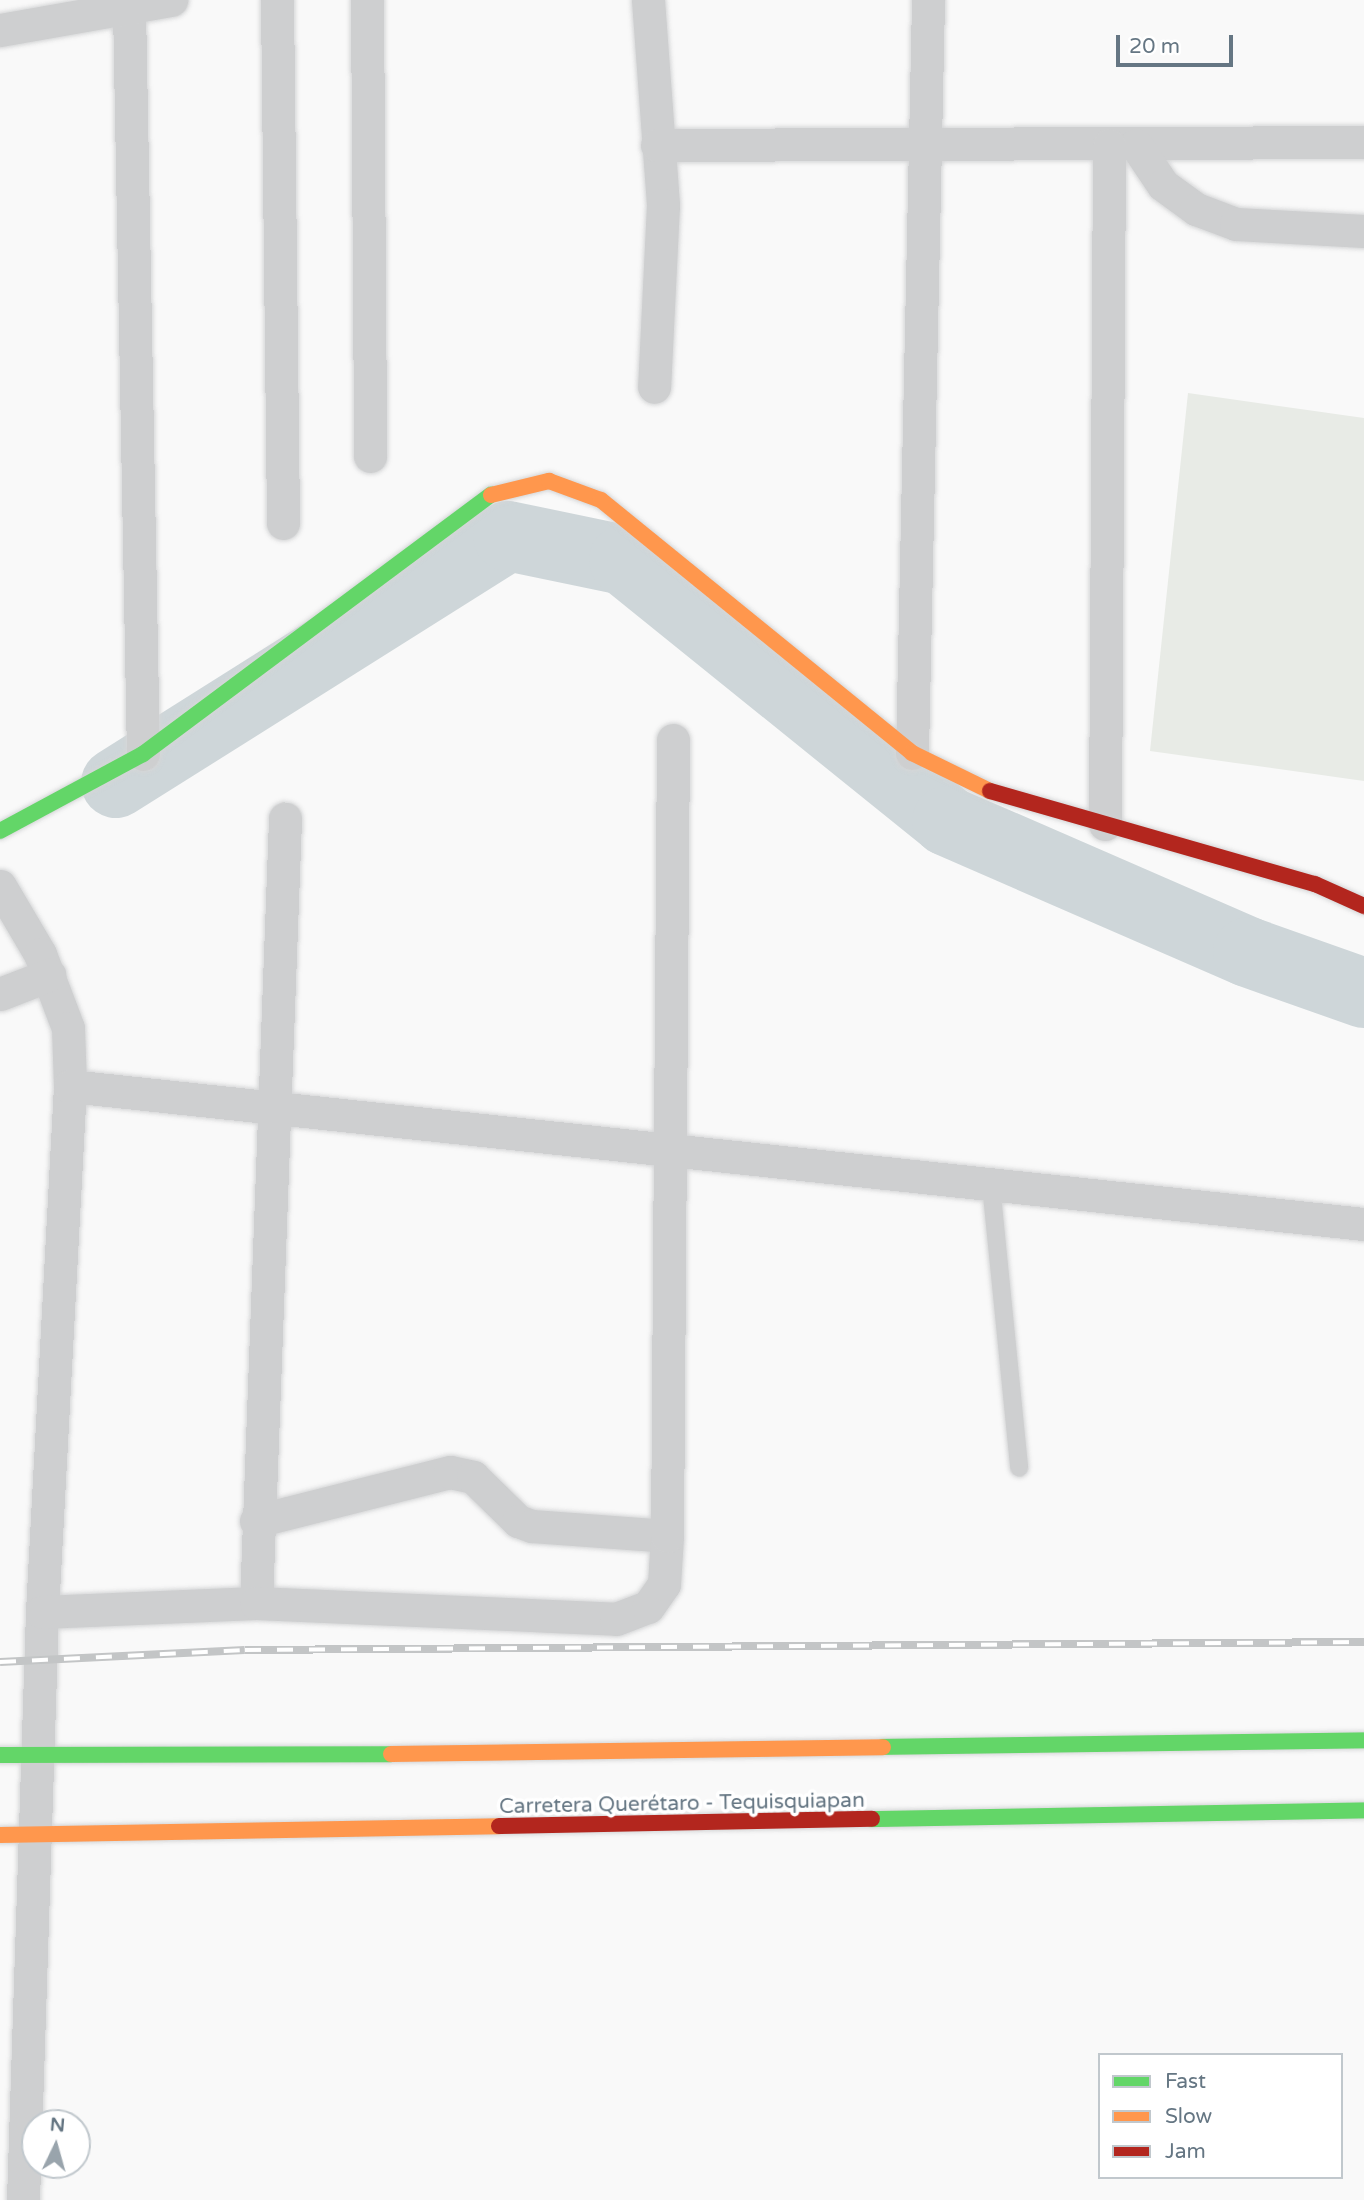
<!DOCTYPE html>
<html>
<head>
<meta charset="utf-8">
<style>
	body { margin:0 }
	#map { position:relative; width:1364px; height:2200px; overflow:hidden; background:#f9f9f9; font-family:"Varela Round",sans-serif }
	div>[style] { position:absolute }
	.green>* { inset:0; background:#e8ebe6 }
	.river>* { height:70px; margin:-35px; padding:0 35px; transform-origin:35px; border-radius:35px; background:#ced6d9 }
	.roads { filter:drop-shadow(0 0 2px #d5d6d7) drop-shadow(0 0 2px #d5d6d7) }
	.lane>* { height:18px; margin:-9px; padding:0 9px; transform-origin:9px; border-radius:9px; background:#cecfd0 }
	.street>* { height:33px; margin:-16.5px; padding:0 16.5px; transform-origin:16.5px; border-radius:16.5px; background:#cecfd0 }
	.fast>* { height:16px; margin:-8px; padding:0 8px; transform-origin:8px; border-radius:8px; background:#63d668 }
	.slow>* { height:16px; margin:-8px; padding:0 8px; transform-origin:8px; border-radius:8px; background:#ff974d }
	.jam>* { height:16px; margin:-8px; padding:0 8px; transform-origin:8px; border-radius:8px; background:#b3261e }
	.rail>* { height:8px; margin-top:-4px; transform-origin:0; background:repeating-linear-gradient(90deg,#fff 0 16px,#c3c5c6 0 32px); box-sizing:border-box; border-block:2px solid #c3c5c6 }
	span { translate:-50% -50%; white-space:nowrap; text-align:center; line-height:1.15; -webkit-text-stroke:7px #fff; paint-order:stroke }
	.street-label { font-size:21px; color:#657683 }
	.legend { position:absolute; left:1098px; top:2053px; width:245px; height:126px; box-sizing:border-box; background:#fff; border:2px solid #c1c8cd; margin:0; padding:9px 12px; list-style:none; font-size:21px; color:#657683 }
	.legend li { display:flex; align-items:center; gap:14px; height:35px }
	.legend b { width:35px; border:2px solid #c1c8cd }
	.north { position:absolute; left:21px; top:2109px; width:70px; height:70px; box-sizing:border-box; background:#fff; border:2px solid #c1c8cd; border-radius:50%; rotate:5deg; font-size:19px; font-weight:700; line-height:28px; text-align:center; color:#657683 }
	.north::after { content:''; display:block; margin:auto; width:24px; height:32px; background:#99a4ac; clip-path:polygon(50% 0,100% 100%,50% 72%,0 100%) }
	.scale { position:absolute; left:1116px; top:35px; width:117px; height:32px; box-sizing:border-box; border:4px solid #657683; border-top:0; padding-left:9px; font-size:21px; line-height:24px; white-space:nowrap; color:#657683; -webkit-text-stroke:5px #fff; paint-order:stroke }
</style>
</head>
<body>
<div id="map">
	<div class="green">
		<i style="clip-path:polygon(1188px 393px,1364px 418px,1364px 781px,1150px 751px)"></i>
	</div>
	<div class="river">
		<i style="left:116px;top:783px;width:463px;rotate:-32.2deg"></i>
		<i style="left:508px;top:536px;width:118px;rotate:11.7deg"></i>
		<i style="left:624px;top:560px;width:415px;rotate:38.9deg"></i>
		<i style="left:947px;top:821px;width:328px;rotate:23.5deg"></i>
		<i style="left:1248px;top:952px;width:123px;rotate:19.5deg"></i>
	</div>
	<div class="roads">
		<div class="lane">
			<i style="left:991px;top:1185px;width:284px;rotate:84.3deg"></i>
		</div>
		<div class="street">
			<i style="left:277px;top:0;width:523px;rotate:89.34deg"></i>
			<i style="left:367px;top:0;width:456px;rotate:89.6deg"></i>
			<i style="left:648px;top:0;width:206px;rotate:85.8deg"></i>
			<i style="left:663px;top:205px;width:182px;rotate:92.8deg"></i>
			<i style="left:129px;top:7px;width:747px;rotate:88.93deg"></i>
			<i style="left:0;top:30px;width:174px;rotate:-10deg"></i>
			<i style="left:657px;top:145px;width:707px;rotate:-0.24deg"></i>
			<i style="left:1136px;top:145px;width:48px;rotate:56deg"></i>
			<i style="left:1163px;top:185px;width:41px;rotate:36deg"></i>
			<i style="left:1196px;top:209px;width:43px;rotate:20.6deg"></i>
			<i style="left:1236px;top:224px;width:128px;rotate:3.1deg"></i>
			<i style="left:912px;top:753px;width:753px;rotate:-88.78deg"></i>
			<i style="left:1105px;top:824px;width:679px;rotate:-89.66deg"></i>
			<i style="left:0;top:886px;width:79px;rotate:59.5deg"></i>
			<i style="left:40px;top:954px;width:79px;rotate:69.3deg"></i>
			<i style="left:68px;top:1028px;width:58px;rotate:88deg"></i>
			<i style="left:70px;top:1086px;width:527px;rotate:93.05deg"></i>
			<i style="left:42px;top:1612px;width:588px;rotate:91.85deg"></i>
			<i style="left:0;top:994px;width:53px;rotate:-21.2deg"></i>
			<i style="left:70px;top:1086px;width:1301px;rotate:6.09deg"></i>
			<i style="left:256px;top:1521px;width:200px;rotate:-14.2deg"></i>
			<i style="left:450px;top:1472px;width:24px;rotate:12deg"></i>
			<i style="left:473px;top:1477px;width:63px;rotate:44.4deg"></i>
			<i style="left:518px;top:1521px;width:15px;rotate:20deg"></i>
			<i style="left:532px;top:1526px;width:135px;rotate:4.2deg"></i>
			<i style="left:256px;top:1603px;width:785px;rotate:-87.88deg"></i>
			<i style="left:42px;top:1612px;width:214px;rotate:-2.4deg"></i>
			<i style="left:256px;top:1603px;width:360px;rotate:2.5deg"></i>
			<i style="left:616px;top:1619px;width:34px;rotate:-21deg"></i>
			<i style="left:648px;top:1607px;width:28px;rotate:-55deg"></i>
			<i style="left:664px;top:1584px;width:48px;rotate:-86.4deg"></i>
			<i style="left:667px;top:1536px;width:796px;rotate:-89.57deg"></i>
		</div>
		<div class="fast">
			<i style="left:0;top:831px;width:162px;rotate:-28.3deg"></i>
			<i style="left:143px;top:754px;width:434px;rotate:-36.7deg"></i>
			<i style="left:883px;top:1747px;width:481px;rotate:-0.8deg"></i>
			<i style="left:0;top:1755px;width:391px;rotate:-0.1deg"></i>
			<i style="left:872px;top:1819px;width:492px;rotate:-1deg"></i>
		</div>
		<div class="slow">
			<i style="left:491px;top:495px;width:60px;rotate:-13.6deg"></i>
			<i style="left:549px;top:481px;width:55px;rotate:20.1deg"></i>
			<i style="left:601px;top:500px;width:401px;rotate:39.1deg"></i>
			<i style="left:912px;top:753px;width:87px;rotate:26deg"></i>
			<i style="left:391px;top:1754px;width:492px;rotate:-0.8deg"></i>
			<i style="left:0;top:1835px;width:499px;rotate:-1deg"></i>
		</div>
		<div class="jam">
			<i style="left:990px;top:791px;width:338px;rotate:16deg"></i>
			<i style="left:1315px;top:884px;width:54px;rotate:24.2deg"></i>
			<i style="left:499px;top:1826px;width:373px;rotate:-1.1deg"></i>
		</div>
	</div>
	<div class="rail">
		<i style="left:0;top:1662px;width:245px;rotate:-2.8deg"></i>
		<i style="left:245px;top:1650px;width:1119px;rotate:-0.41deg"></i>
	</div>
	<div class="street-label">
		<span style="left:682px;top:1804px;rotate:-1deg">Carretera Querétaro - Tequisquiapan</span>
	</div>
	<ul class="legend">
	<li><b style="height:9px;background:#63d668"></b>Fast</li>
	<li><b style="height:9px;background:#ff974d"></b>Slow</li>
	<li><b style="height:9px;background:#b3261e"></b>Jam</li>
	</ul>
	<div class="north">N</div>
	<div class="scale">20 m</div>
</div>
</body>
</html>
